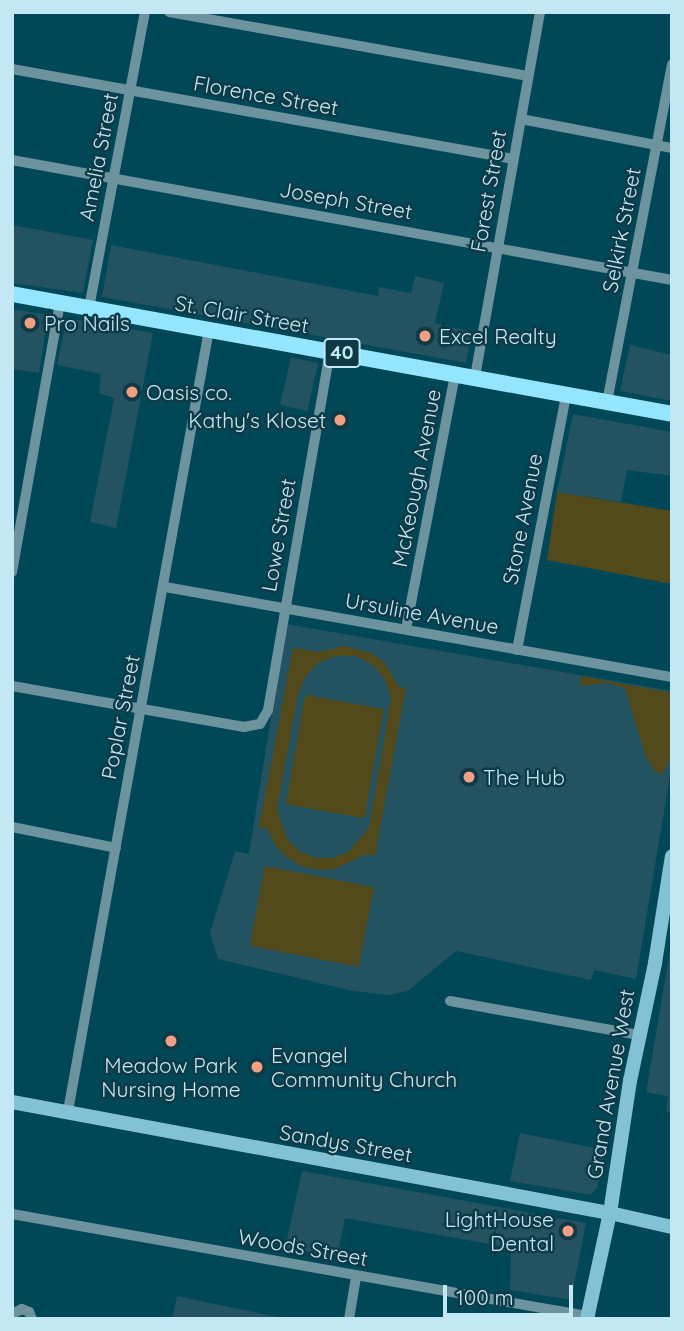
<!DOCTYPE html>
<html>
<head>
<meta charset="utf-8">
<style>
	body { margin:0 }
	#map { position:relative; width:684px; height:1331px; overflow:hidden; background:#004757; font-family:Quicksand,sans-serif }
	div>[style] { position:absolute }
	.built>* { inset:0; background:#235361; transform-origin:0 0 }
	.green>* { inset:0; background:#534a1b; transform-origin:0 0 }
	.street>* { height:10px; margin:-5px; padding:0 5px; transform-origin:5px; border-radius:5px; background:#6d939f }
	.secondary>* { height:14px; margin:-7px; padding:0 7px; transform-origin:7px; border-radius:7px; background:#83c2d5 }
	.primary>* { height:16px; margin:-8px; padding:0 8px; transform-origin:8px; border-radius:8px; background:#94e6fe }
	.dots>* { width:19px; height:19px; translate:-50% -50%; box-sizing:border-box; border:4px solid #0e3a46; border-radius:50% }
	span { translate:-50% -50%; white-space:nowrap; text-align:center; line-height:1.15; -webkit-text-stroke:5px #0e3a46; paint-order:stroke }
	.shield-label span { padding:2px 5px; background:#0e3a46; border:2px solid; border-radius:5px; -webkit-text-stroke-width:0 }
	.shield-label { font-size:19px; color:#c3e8f4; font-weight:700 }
	.street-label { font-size:21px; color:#c3e8f4 }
	.poi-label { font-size:21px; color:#c3e8f4 }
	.left { translate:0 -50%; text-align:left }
	.right { translate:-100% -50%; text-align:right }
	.frame { position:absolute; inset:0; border:14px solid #c3e8f4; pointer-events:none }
	.scale { position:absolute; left:443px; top:1285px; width:130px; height:32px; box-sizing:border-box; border:4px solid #c3e8f4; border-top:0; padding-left:9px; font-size:21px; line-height:24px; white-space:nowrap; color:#c3e8f4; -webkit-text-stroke:5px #0e3a46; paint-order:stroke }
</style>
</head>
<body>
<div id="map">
	<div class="built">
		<i style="clip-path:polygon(12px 225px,93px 240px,83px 293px,12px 283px)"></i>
		<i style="clip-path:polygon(111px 245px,378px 296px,379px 287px,411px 293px,415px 276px,444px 283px,435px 323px,472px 332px,466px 363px,102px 297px)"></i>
		<i style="clip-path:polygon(12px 309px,48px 315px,39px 373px,12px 369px)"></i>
		<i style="clip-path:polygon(67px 318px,153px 333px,116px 528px,90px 522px,114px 398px,99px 393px,101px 374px,57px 365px)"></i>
		<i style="clip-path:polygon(630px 345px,672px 355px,672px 401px,620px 391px)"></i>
		<i style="left:291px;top:357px;width:28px;height:49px;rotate:13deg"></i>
		<i style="clip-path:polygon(573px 414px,672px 432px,672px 476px,627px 470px,621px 502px,557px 492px)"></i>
		<i style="clip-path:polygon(286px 624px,672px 691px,672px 764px,636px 979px,594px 970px,591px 980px,456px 951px,409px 990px,391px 995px,353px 991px,218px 959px,210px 933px,235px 851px,249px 854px)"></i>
		<i style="clip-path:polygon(672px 939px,672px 1113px,666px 1112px,668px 1096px,646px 1092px)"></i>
		<i style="clip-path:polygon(520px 1133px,605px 1150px,597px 1188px,591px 1195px,510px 1181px)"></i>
		<i style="clip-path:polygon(302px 1171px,586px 1223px,571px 1300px,510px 1290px,511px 1248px,345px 1218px,337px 1257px,285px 1248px)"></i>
		<i style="clip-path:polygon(177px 1296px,287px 1319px,172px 1319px)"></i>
	</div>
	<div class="green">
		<i style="clip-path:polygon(557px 492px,672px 511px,672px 584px,547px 560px)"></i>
		<i style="clip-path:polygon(evenodd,345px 646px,373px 654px,384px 662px,399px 687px,406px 688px,375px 855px,364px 855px,335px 869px,318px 870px,301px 866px,286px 857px,275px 845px,268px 829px,259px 827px,293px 648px,318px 652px,345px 646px,336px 656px,356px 656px,373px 665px,385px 680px,391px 698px,369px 828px,348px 852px,333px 858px,317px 858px,300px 852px,287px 839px,277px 809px,298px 695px,305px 677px,318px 663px,336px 656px)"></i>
		<i style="clip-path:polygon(581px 676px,672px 693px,672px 738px,669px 762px,663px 773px,656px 773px,645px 755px,625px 688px,606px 683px,580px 686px)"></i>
		<i style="left:305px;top:695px;width:80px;height:111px;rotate:10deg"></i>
		<i style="left:265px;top:866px;width:111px;height:81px;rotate:11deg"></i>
	</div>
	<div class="street">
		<i style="left:169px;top:12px;width:364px;rotate:10.1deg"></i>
		<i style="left:12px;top:69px;width:509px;rotate:10.18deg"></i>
		<i style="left:521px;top:119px;width:154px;rotate:10.9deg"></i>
		<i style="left:12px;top:160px;width:671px;rotate:10.3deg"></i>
		<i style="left:89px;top:308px;width:301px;rotate:-79.3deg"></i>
		<i style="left:475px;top:377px;width:371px;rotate:-79.9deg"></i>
		<i style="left:607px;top:402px;width:344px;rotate:-79.1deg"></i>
		<i style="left:12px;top:572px;width:273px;rotate:-79.9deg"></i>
		<i style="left:165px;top:587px;width:515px;rotate:10.07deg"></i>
		<i style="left:406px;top:629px;width:260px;rotate:-79.1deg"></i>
		<i style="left:517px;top:650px;width:260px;rotate:-79.1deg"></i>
		<i style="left:12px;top:686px;width:236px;rotate:10deg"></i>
		<i style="left:244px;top:727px;width:16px;rotate:-11deg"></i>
		<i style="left:260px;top:724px;width:16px;rotate:-60deg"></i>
		<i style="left:268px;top:710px;width:364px;rotate:-80.2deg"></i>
		<i style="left:12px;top:827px;width:106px;rotate:11.4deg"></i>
		<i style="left:450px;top:1001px;width:192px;rotate:10.2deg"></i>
		<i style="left:68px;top:1111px;width:794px;rotate:-79.77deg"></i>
		<i style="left:12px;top:1214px;width:584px;rotate:10.06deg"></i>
		<i style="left:12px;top:1314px;width:11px;rotate:-27deg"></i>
		<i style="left:22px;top:1309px;width:8px;rotate:23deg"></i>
		<i style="left:29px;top:1312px;width:8px;rotate:67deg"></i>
		<i style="left:349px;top:1319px;width:43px;rotate:-80.5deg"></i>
	</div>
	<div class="secondary">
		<i style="left:12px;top:1102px;width:608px;rotate:10.52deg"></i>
		<i style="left:610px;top:1213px;width:64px;rotate:12.7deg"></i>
		<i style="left:587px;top:1319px;width:108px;rotate:-77.8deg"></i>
		<i style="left:610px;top:1213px;width:134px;rotate:-81.4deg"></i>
		<i style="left:630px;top:1081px;width:121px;rotate:-78deg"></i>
		<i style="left:655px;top:963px;width:108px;rotate:-81deg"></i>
	</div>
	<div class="primary">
		<i style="left:12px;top:294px;width:671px;rotate:10.3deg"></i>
	</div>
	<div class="dots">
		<i style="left:30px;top:323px;background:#f39f83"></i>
		<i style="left:425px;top:336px;background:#f39f83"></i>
		<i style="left:132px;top:392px;background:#f39f83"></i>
		<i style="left:340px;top:420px;background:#f39f83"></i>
		<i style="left:469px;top:777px;background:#f39f83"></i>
		<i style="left:171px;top:1041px;background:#f39f83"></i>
		<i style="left:257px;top:1067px;background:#f39f83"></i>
		<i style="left:568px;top:1231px;background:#f39f83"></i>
	</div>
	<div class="shield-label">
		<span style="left:342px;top:353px">40</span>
	</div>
	<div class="street-label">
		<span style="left:266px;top:95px;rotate:10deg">Florence Street</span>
		<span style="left:98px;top:157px;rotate:-79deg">Amelia Street</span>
		<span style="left:488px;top:191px;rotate:-80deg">Forest Street</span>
		<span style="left:346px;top:200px;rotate:10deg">Joseph Street</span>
		<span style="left:621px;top:230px;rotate:-79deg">Selkirk Street</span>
		<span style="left:242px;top:314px;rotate:10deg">St. Clair Street</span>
		<span style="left:416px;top:478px;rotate:-79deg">McKeough Avenue</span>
		<span style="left:522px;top:519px;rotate:-79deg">Stone Avenue</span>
		<span style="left:278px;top:535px;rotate:-80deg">Lowe Street</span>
		<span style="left:422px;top:613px;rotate:10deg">Ursuline Avenue</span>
		<span style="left:120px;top:717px;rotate:-79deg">Poplar Street</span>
		<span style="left:610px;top:1084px;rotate:-80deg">Grand Avenue West</span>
		<span style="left:346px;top:1143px;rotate:10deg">Sandys Street</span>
		<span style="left:303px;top:1247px;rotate:10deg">Woods Street</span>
	</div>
	<div class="poi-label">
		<span class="left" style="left:44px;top:323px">Pro Nails</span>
		<span class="left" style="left:439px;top:336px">Excel Realty</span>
		<span class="left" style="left:146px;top:392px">Oasis co.</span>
		<span class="right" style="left:326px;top:420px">Kathy's Kloset</span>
		<span class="left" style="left:483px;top:777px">The Hub</span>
		<span class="left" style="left:271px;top:1067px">Evangel<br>Community Church</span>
		<span style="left:171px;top:1077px">Meadow Park<br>Nursing Home</span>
		<span class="right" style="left:554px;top:1231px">LightHouse<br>Dental</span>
	</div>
	<div class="frame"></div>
	<div class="scale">100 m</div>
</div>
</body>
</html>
